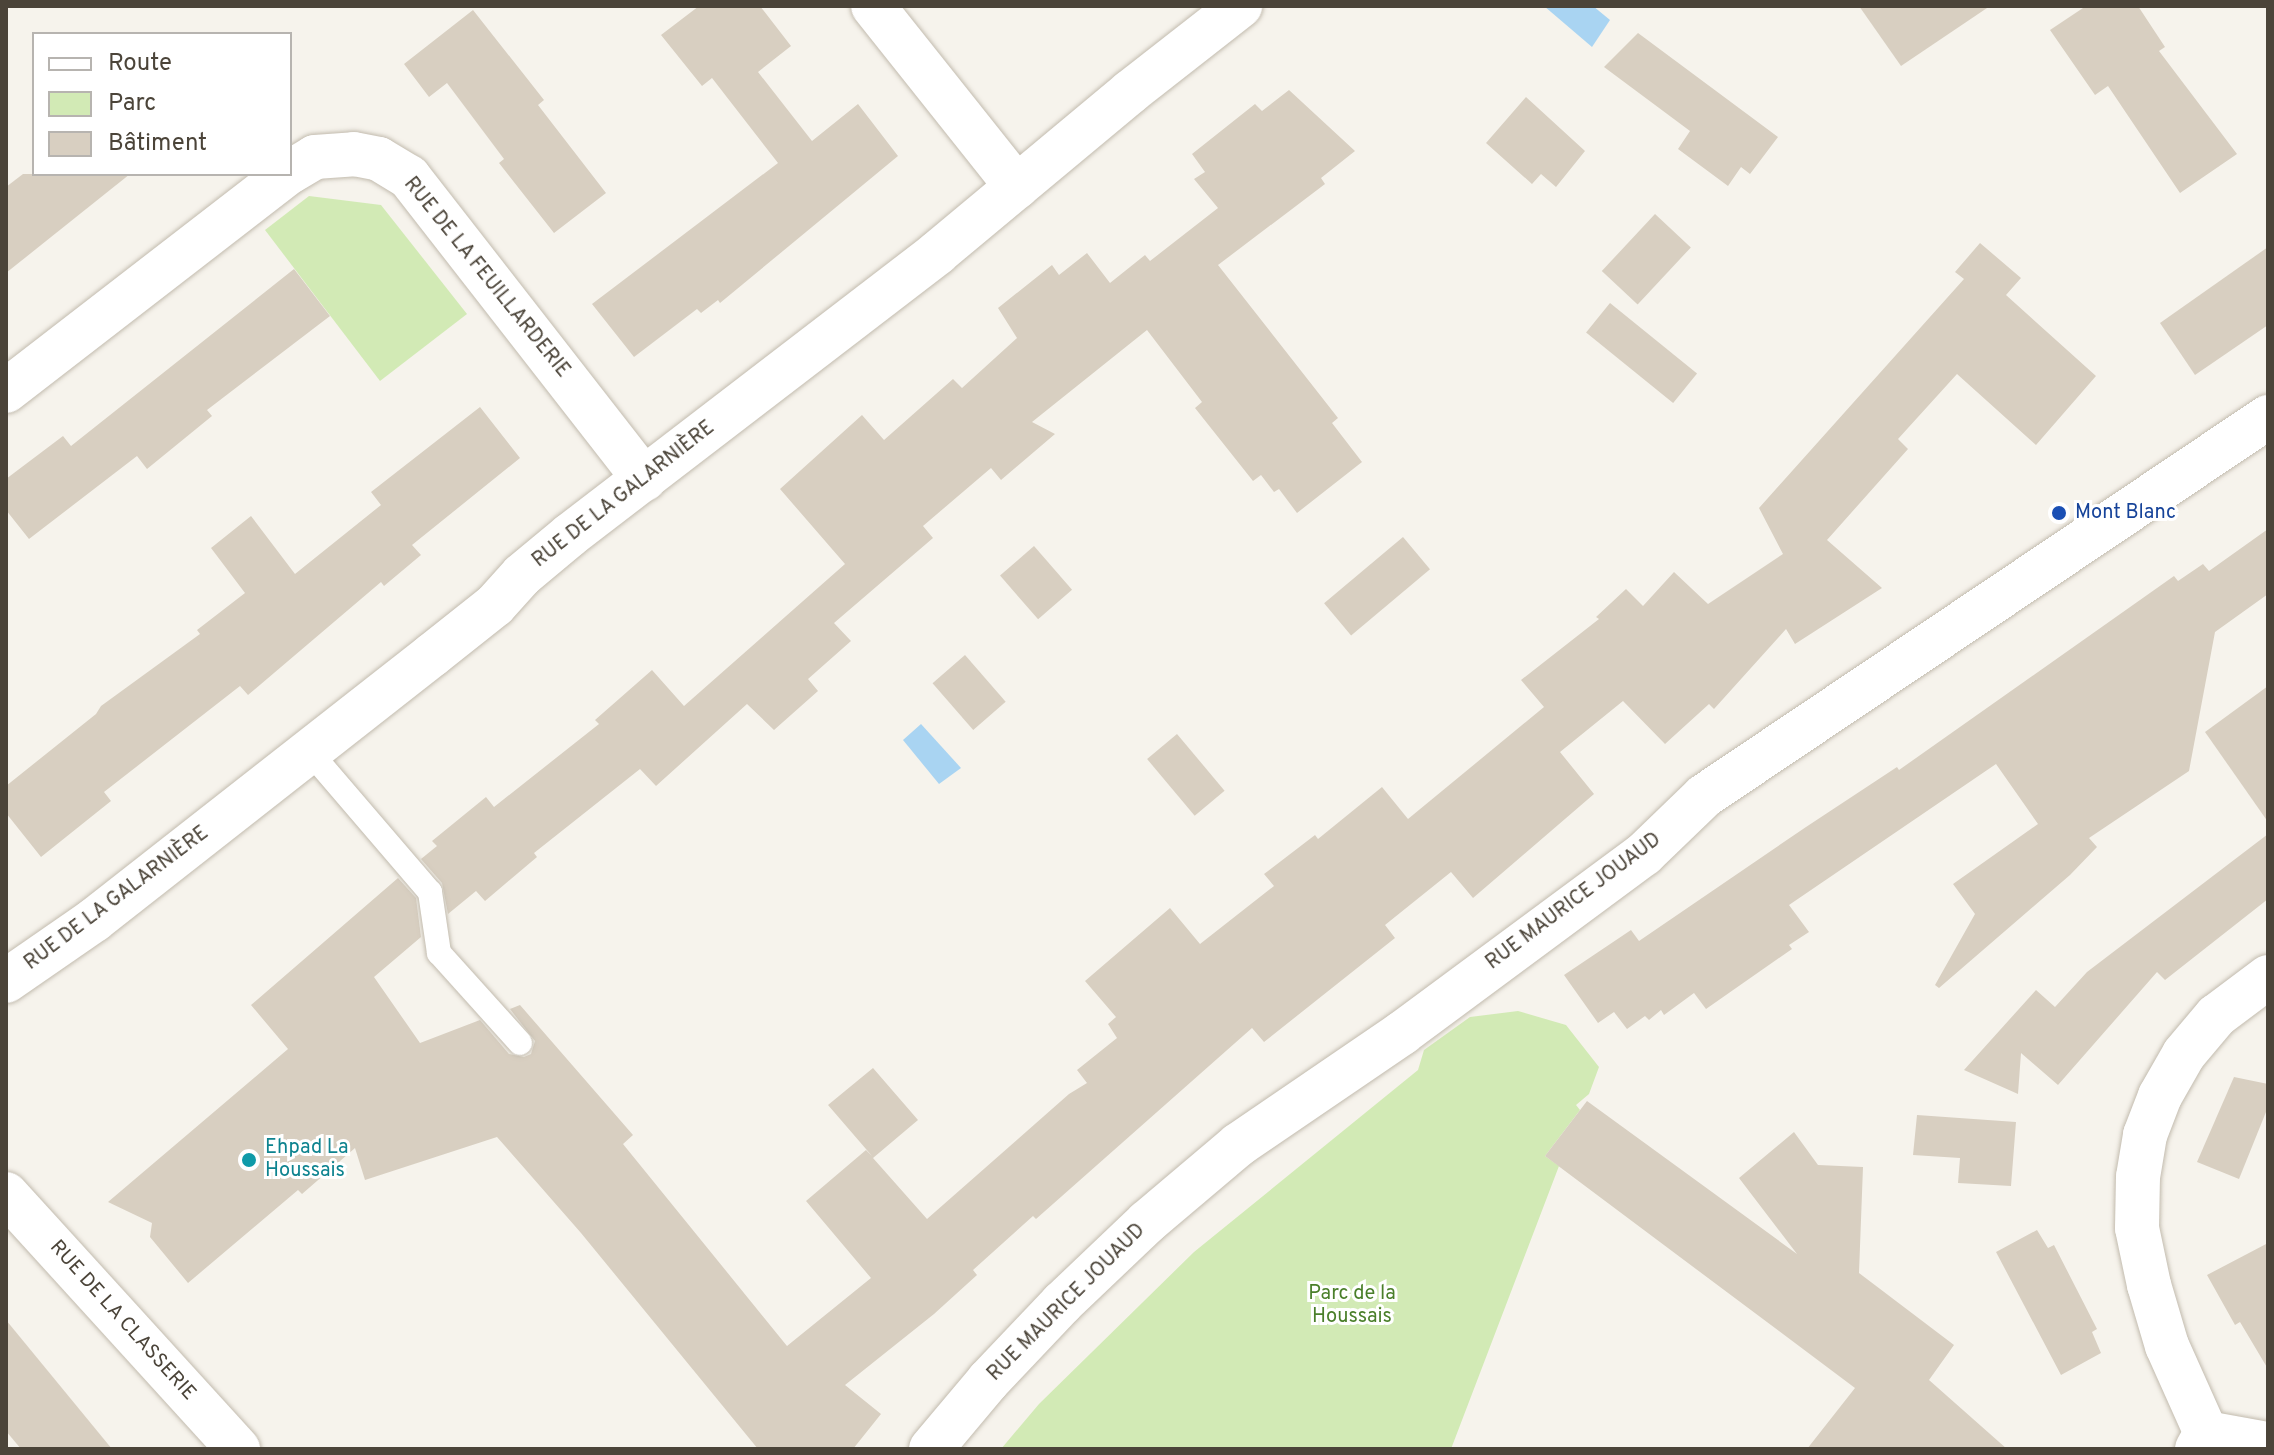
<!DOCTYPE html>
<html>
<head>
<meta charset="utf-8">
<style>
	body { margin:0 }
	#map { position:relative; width:2274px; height:1455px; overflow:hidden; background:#f6f3ec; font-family:Overpass,sans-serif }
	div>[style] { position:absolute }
	.green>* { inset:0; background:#d2eab5 }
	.water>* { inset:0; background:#a9d4f2 }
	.building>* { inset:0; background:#d8cfc1; transform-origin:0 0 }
	.roads { filter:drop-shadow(0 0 2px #c2bbae) drop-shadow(0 0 2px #c2bbae) }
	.lane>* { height:24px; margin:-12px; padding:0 12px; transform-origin:12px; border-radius:12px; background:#fff }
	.street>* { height:44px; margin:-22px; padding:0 22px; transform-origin:22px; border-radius:22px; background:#fff }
	.dots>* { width:22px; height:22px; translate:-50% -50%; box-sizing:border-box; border:4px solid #fff; border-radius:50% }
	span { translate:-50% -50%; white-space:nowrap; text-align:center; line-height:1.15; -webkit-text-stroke:6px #fff; paint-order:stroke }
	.street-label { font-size:20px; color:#4b4439 }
	.transit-label { font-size:20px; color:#164399 }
	.left { translate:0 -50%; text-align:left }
	.culture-label { font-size:20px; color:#0d838f }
	.park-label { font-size:20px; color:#4a7f2a }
	.frame { position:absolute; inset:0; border:8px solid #4b4439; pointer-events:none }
	.legend { position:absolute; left:32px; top:32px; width:260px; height:144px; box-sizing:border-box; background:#fff; border:2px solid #b7b4b0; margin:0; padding:10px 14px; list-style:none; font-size:24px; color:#4b4439 }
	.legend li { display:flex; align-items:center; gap:16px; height:40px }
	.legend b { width:40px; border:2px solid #b7b4b0 }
</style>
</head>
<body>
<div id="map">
	<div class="green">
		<i style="clip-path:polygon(309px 196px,381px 205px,467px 314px,380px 381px,265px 230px)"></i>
		<i style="clip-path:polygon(1518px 1011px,1566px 1025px,1599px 1067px,1589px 1094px,1576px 1105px,1580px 1110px,1545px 1156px,1559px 1166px,1451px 1449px,1001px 1449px,1039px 1404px,1194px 1252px,1418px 1070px,1424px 1050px,1470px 1017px)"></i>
	</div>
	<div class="water">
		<i style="clip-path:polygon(1544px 6px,1593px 6px,1610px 20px,1592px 47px)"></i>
		<i style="clip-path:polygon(921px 724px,961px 768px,939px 784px,903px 740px)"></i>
	</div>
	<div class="building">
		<i style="clip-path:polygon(699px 6px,760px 6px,791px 46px,758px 72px,812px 141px,858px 104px,898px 156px,720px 303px,718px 300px,701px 313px,697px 309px,634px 357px,592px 304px,778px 163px,712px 78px,702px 86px,661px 35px)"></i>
		<i style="clip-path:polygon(1859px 6px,1990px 6px,1901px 66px)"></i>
		<i style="clip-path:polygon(2086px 6px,2138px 6px,2165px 47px,2159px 51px,2237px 154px,2180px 193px,2108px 86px,2095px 95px,2050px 30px)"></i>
		<i style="clip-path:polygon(473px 10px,544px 100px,538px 105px,606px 193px,554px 233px,499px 163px,504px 159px,447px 83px,429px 97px,404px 64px)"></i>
		<i style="clip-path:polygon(1638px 33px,1778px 137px,1750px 174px,1741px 167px,1728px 186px,1678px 149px,1690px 131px,1604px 67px)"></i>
		<i style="clip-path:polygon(1289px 90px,1355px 151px,1321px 178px,1325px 184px,1218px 265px,1338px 418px,1332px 423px,1362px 462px,1297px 513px,1279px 489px,1274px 492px,1261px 475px,1253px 481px,1195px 408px,1202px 402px,1147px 330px,1032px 422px,1055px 434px,1001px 480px,991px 468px,923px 526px,933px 538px,834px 623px,851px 641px,808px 679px,818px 691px,774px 730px,747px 704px,656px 786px,640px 769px,534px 853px,537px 857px,485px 901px,476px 891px,448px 914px,442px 883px,421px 859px,437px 846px,432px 841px,486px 797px,494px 807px,599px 724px,595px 720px,652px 670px,684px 706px,845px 564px,780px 489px,862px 415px,884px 440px,953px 379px,962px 388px,1017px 338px,998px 308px,1052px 265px,1059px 275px,1087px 253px,1110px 283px,1145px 255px,1150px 261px,1218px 208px,1194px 179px,1205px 172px,1192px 154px,1255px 104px,1262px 111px)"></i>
		<i style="clip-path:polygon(1526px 97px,1585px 151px,1556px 187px,1541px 174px,1532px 184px,1486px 143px)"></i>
		<i style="clip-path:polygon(23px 174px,130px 174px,6px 273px,6px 187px)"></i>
		<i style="left:1655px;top:214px;width:49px;height:78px;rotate:43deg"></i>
		<i style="clip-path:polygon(1980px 243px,2021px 278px,2006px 295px,2096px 376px,2036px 445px,1957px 374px,1898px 439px,1908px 449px,1827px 540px,1882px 588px,1795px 644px,1786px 629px,1714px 709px,1709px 704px,1665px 744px,1623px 701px,1560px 752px,1594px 794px,1473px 898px,1451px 872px,1385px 925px,1395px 938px,1264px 1042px,1252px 1028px,1036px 1219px,1033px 1216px,973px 1270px,977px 1275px,934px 1314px,845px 1385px,881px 1414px,853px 1449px,758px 1449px,581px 1233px,497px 1137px,365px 1180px,355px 1148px,302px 1194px,298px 1190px,188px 1283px,150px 1237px,152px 1223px,108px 1202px,288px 1049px,251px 1005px,398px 878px,416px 898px,421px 937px,374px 977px,420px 1043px,480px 1020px,509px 1054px,524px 1057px,531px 1054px,535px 1041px,510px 1009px,520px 1005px,633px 1135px,623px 1144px,787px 1346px,871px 1278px,806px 1201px,866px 1150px,872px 1156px,828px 1105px,873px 1068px,918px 1120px,873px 1158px,927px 1219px,1069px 1094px,1087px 1083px,1077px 1070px,1117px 1038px,1108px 1024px,1116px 1017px,1085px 981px,1170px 908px,1200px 944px,1274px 886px,1264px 874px,1315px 835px,1318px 839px,1382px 787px,1408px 819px,1544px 707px,1521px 680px,1599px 619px,1596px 617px,1626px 589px,1643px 606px,1674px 572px,1708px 604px,1783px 554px,1759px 508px,1964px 279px,1955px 272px)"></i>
		<i style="clip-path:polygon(2268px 247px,2268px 325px,2195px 375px,2160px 323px)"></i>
		<i style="clip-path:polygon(294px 269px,330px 316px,207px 410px,212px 416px,147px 469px,137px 456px,29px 539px,6px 510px,6px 479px,63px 436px,71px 446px)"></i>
		<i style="left:1610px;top:303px;width:112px;height:38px;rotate:39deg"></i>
		<i style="clip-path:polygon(480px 407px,520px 458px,412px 545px,421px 555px,384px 586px,381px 582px,248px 695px,240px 686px,104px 792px,111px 801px,41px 857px,6px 813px,6px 786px,96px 714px,101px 706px,200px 634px,197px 630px,245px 593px,211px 548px,251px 516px,295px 574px,381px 505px,371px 492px)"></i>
		<i style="clip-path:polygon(2268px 529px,2268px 594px,2215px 632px,2189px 771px,2089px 838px,2097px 847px,2070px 875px,1939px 988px,1935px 985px,1975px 914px,1953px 884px,2038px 824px,1996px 764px,1789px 905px,1809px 932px,1789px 945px,1792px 949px,1706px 1009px,1694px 993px,1664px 1015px,1661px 1010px,1649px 1020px,1645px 1016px,1627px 1029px,1614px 1012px,1598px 1023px,1564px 975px,1631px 930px,1639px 941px,1806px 827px,1897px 767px,1899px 770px,2174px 576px,2178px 581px,2203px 564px,2209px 571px)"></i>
		<i style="left:1403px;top:537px;width:42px;height:103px;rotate:50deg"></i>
		<i style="left:1034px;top:546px;width:58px;height:45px;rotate:49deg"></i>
		<i style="left:965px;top:655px;width:62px;height:43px;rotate:49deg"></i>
		<i style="clip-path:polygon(2268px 686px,2268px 822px,2205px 732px)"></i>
		<i style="left:1177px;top:734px;width:74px;height:39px;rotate:50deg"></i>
		<i style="clip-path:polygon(2268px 834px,2268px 899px,2165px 980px,2157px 972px,2058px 1085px,2021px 1053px,2018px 1094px,1964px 1070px,2036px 990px,2055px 1007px,2087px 972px)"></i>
		<i style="clip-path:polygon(2234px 1077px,2268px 1084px,2268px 1107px,2239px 1179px,2197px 1162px)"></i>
		<i style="clip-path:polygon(1587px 1101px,1797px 1254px,1739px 1178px,1794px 1132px,1818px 1165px,1863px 1167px,1859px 1273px,1954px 1345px,1929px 1380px,2007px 1449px,1807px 1449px,1855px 1388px,1545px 1156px)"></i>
		<i style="clip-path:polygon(1917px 1115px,2016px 1122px,2011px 1186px,1958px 1183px,1960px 1158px,1913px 1155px)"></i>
		<i style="clip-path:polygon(2037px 1230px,2048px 1248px,2054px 1245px,2097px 1329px,2092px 1332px,2101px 1353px,2061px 1375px,1996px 1252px)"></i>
		<i style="clip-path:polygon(2268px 1243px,2268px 1369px,2240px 1322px,2235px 1325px,2207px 1275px)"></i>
		<i style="clip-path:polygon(6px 1320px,112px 1449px,21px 1449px,6px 1431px)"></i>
	</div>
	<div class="roads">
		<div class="lane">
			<i style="left:309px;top:751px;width:186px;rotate:49.4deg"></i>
			<i style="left:430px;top:892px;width:62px;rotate:81.6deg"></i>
			<i style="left:439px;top:953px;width:121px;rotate:48deg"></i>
		</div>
		<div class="street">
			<i style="left:873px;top:6px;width:231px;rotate:51.5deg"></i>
			<i style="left:290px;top:172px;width:29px;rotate:-31deg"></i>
			<i style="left:315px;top:157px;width:39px;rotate:-4deg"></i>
			<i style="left:354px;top:154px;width:25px;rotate:11deg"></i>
			<i style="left:379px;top:159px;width:35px;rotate:31deg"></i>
			<i style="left:409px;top:177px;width:383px;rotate:52.1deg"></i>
			<i style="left:6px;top:391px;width:355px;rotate:-37.7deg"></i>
			<i style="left:6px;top:981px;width:107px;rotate:-34.7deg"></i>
			<i style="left:94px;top:920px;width:429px;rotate:-38.1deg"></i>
			<i style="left:432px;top:655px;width:80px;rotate:-38.4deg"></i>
			<i style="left:495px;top:605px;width:40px;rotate:-48deg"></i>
			<i style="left:522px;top:575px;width:62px;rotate:-39.8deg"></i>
			<i style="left:570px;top:535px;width:463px;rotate:-37.5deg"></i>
			<i style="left:937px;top:253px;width:251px;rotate:-39.8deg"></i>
			<i style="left:1130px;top:92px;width:140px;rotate:-38deg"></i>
			<i style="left:6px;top:1194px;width:345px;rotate:47.7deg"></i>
			<i style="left:2206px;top:1433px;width:63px;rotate:10.1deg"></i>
			<i style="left:931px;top:1449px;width:89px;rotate:-50deg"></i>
			<i style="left:988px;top:1381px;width:108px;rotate:-46.5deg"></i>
			<i style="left:1062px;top:1303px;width:117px;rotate:-43.6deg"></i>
			<i style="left:1147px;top:1222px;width:119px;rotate:-40.2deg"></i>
			<i style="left:1238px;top:1145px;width:199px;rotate:-34.3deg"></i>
			<i style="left:1402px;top:1033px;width:301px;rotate:-36.5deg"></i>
			<i style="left:1644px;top:854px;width:83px;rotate:-44deg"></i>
			<i style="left:1704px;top:796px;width:680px;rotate:-33.9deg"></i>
			<i style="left:2197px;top:1449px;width:18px;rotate:-61deg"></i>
			<i style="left:2206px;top:1433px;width:95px;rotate:-114.1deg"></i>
			<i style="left:2167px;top:1346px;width:64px;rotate:-106.4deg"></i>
			<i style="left:2149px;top:1285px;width:58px;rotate:-101.9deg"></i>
			<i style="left:2137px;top:1228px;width:51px;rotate:-88.9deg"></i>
			<i style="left:2138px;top:1177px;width:43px;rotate:-80.5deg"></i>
			<i style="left:2145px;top:1135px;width:42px;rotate:-69deg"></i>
			<i style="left:2160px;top:1096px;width:48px;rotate:-60.3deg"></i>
			<i style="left:2184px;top:1054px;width:50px;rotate:-49.9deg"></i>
			<i style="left:2216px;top:1016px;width:65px;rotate:-36.9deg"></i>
		</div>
	</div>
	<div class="dots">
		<i style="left:2059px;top:513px;background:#1a4fb4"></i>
		<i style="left:249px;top:1160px;background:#0f9aa8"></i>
	</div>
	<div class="street-label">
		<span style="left:486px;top:278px;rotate:51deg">RUE DE LA FEUILLARDERIE</span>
		<span style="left:624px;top:495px;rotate:-38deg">RUE DE LA GALARNIÈRE</span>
		<span style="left:117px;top:899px;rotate:-37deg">RUE DE LA GALARNIÈRE</span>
		<span style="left:1574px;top:902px;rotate:-37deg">RUE MAURICE JOUAUD</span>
		<span style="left:1067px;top:1303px;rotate:-45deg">RUE MAURICE JOUAUD</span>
		<span style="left:122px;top:1321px;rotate:48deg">RUE DE LA CLASSERIE</span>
	</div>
	<div class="transit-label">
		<span class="left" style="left:2075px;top:513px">Mont Blanc</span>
	</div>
	<div class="culture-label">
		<span class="left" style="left:265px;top:1160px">Ehpad La<br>Houssais</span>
	</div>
	<div class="park-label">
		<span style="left:1352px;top:1306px">Parc de la<br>Houssais</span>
	</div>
	<div class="frame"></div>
	<ul class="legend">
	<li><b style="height:10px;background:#fff"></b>Route</li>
	<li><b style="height:22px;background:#d2eab5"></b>Parc</li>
	<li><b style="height:22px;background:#d8cfc1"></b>Bâtiment</li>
	</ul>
</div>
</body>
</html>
